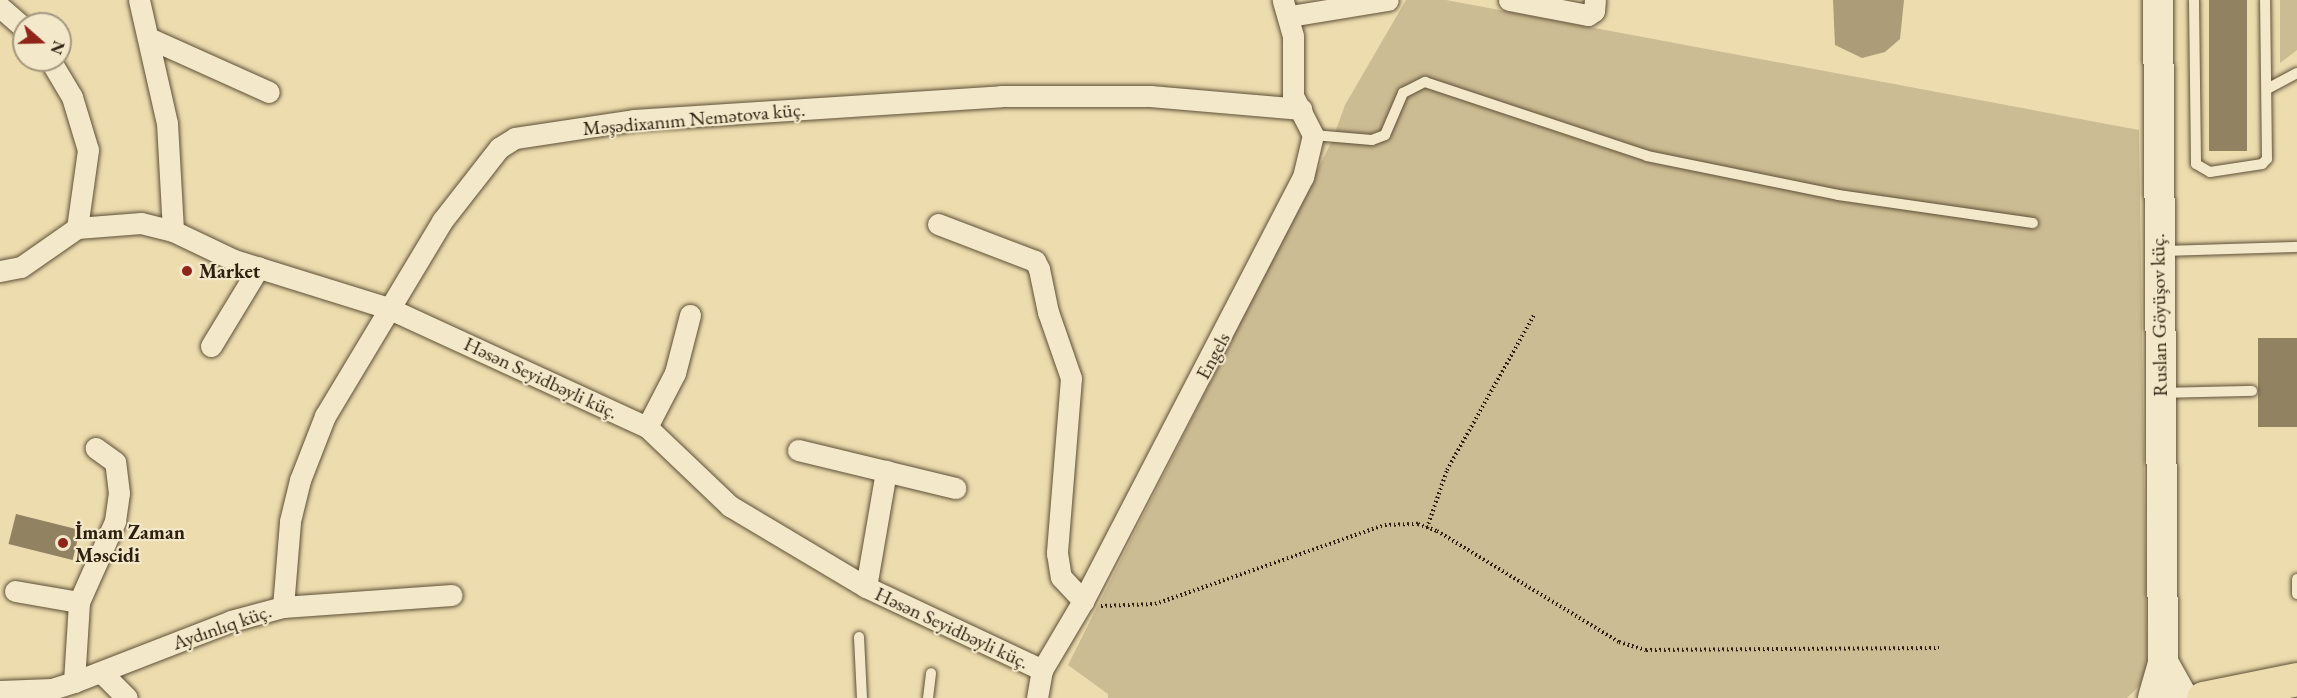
<!DOCTYPE html>
<html>
<head>
<meta charset="utf-8">
<style>
	body { margin:0 }
	#map { position:relative; width:2297px; height:698px; overflow:hidden; background:#ecdcae; font-family:"EB Garamond",serif }
	div>[style] { position:absolute }
	.green>* { inset:0; background:#ccbc93 }
	.water>* { inset:0; background:#ac9c78 }
	.building>* { inset:0; background:#918262; transform-origin:0 0 }
	.path>* { height:4px; margin-top:-2px; transform-origin:0; background:repeating-linear-gradient(90deg,#2f200f 0 1.5px,transparent 0 4.5px) }
	.roads { filter:drop-shadow(0 0 2px #5e4f37) drop-shadow(0 0 2px #5e4f37) }
	.lane>* { height:10px; margin:-5px; padding:0 5px; transform-origin:5px; border-radius:5px; background:#f3e8ca }
	.street>* { height:21px; margin:-10.5px; padding:0 10.5px; transform-origin:10.5px; border-radius:10.5px; background:#f3e8ca }
	.secondary>* { height:30px; margin:-15px; padding:0 15px; transform-origin:15px; border-radius:15px; background:#f3e8ca }
	.primary>* { height:33px; margin:-16.5px; padding:0 16.5px; transform-origin:16.5px; border-radius:16.5px; background:#ecdcae }
	.dots>* { width:16px; height:16px; translate:-50% -50%; box-sizing:border-box; border:3px solid #f3e8ca; border-radius:50% }
	span { translate:-50% -50%; white-space:nowrap; text-align:center; line-height:1.15; -webkit-text-stroke:4.5px #f3e8ca; paint-order:stroke }
	.street-label { font-size:20px; color:#2f200f }
	.poi-label { font-size:20px; color:#2f200f; font-weight:700 }
	.left { translate:0 -50%; text-align:left }
	.north { position:absolute; left:12px; top:12px; width:60px; height:60px; box-sizing:border-box; background:#f3e8ca; border:2px solid #a5987f; border-radius:50%; rotate:110deg; font-size:16px; font-weight:700; line-height:24px; text-align:center; color:#2f200f }
	.north::after { content:''; display:block; margin:auto; width:21px; height:27px; background:#8f2418; clip-path:polygon(50% 0,100% 100%,50% 72%,0 100%) }
</style>
</head>
<body>
<div id="map">
	<div class="green">
		<i style="clip-path:polygon(1406px 0,1446px 0,2139px 130px,2147px 664px,2140px 685px,2127px 698px,1108px 698px,1108px 694px,1068px 665px,1332px 141px,1345px 105px)"></i>
		<i style="clip-path:polygon(2280px 0,2297px 0,2297px 50px,2280px 63px)"></i>
	</div>
	<div class="water">
		<i style="clip-path:polygon(1833px 0,1904px 0,1900px 39px,1885px 52px,1862px 58px,1835px 45px)"></i>
	</div>
	<div class="building">
		<i style="left:2209px;top:0;width:38px;height:151px"></i>
		<i style="left:2297px;top:338px;width:89px;height:39px;rotate:90deg"></i>
		<i style="left:16px;top:514px;width:66px;height:31px;rotate:14deg"></i>
	</div>
	<div class="path">
		<i style="left:1427px;top:528px;width:61px;rotate:-71deg"></i>
		<i style="left:1447px;top:470px;width:178px;rotate:-60.7deg"></i>
		<i style="left:1101px;top:606px;width:54px;rotate:-2.1deg"></i>
		<i style="left:1155px;top:604px;width:243px;rotate:-19deg"></i>
		<i style="left:1385px;top:525px;width:33px;rotate:-2deg"></i>
		<i style="left:1418px;top:524px;width:20px;rotate:20deg"></i>
		<i style="left:1437px;top:531px;width:213px;rotate:31.4deg"></i>
		<i style="left:1619px;top:642px;width:28px;rotate:17deg"></i>
		<i style="left:1646px;top:650px;width:293px;rotate:-0.4deg"></i>
	</div>
	<div class="roads">
		<div class="lane">
			<i style="left:2194px;top:0;width:164px;rotate:89.3deg"></i>
			<i style="left:2196px;top:164px;width:16px;rotate:30deg"></i>
			<i style="left:2210px;top:172px;width:53px;rotate:-8.7deg"></i>
			<i style="left:2262px;top:164px;width:7px;rotate:-45deg"></i>
			<i style="left:2267px;top:159px;width:159px;rotate:-90.7deg"></i>
			<i style="left:2267px;top:89px;width:34px;rotate:-28deg"></i>
			<i style="left:1313px;top:135px;width:59px;rotate:4.8deg"></i>
			<i style="left:1372px;top:140px;width:14px;rotate:-21deg"></i>
			<i style="left:1385px;top:135px;width:46px;rotate:-66.8deg"></i>
			<i style="left:1403px;top:93px;width:25px;rotate:-27deg"></i>
			<i style="left:1425px;top:82px;width:234px;rotate:18.4deg"></i>
			<i style="left:1647px;top:156px;width:195px;rotate:11.5deg"></i>
			<i style="left:1838px;top:195px;width:197px;rotate:8.2deg"></i>
			<i style="left:2161px;top:251px;width:136px;rotate:-1.7deg"></i>
			<i style="left:2163px;top:393px;width:89px;rotate:-1.3deg"></i>
			<i style="left:2297px;top:579px;width:15px;rotate:90deg"></i>
			<i style="left:859px;top:637px;width:61px;rotate:87.2deg"></i>
			<i style="left:928px;top:698px;width:25px;rotate:-83deg"></i>
		</div>
		<div class="street">
			<i style="left:139px;top:0;width:126px;rotate:77.2deg"></i>
			<i style="left:167px;top:123px;width:108px;rotate:86.8deg"></i>
			<i style="left:1509px;top:0;width:80px;rotate:10.8deg"></i>
			<i style="left:1588px;top:15px;width:7px;rotate:-34deg"></i>
			<i style="left:1594px;top:11px;width:11px;rotate:-85deg"></i>
			<i style="left:0;top:7px;width:32px;rotate:41deg"></i>
			<i style="left:1290px;top:16px;width:99px;rotate:-9.3deg"></i>
			<i style="left:151px;top:39px;width:129px;rotate:24.2deg"></i>
			<i style="left:50px;top:60px;width:43px;rotate:59.3deg"></i>
			<i style="left:72px;top:97px;width:55px;rotate:73.2deg"></i>
			<i style="left:88px;top:150px;width:79px;rotate:98deg"></i>
			<i style="left:938px;top:224px;width:104px;rotate:20.9deg"></i>
			<i style="left:1035px;top:261px;width:9px;rotate:63deg"></i>
			<i style="left:1039px;top:269px;width:44px;rotate:78.2deg"></i>
			<i style="left:1048px;top:312px;width:70px;rotate:70.8deg"></i>
			<i style="left:1071px;top:378px;width:176px;rotate:94.6deg"></i>
			<i style="left:1057px;top:553px;width:24px;rotate:81deg"></i>
			<i style="left:1061px;top:577px;width:33px;rotate:47deg"></i>
			<i style="left:0;top:271px;width:21px;rotate:-11deg"></i>
			<i style="left:21px;top:267px;width:68px;rotate:-34.9deg"></i>
			<i style="left:77px;top:228px;width:64px;rotate:-4.5deg"></i>
			<i style="left:141px;top:223px;width:33px;rotate:14deg"></i>
			<i style="left:173px;top:231px;width:68px;rotate:25.4deg"></i>
			<i style="left:234px;top:260px;width:161px;rotate:17.3deg"></i>
			<i style="left:388px;top:308px;width:285px;rotate:24.7deg"></i>
			<i style="left:647px;top:427px;width:115px;rotate:43.6deg"></i>
			<i style="left:730px;top:506px;width:158px;rotate:30.8deg"></i>
			<i style="left:866px;top:587px;width:195px;rotate:25.2deg"></i>
			<i style="left:211px;top:346px;width:92px;rotate:-58.7deg"></i>
			<i style="left:647px;top:427px;width:61px;rotate:-62.6deg"></i>
			<i style="left:675px;top:373px;width:60px;rotate:-75.5deg"></i>
			<i style="left:798px;top:450px;width:162px;rotate:13.6deg"></i>
			<i style="left:866px;top:587px;width:118px;rotate:-80.2deg"></i>
			<i style="left:15px;top:591px;width:65px;rotate:9.8deg"></i>
			<i style="left:283px;top:607px;width:86px;rotate:-85.3deg"></i>
			<i style="left:290px;top:521px;width:42px;rotate:-76.3deg"></i>
			<i style="left:300px;top:480px;width:69px;rotate:-68.7deg"></i>
			<i style="left:325px;top:416px;width:227px;rotate:-59deg"></i>
			<i style="left:442px;top:221px;width:93px;rotate:-52deg"></i>
			<i style="left:499px;top:148px;width:19px;rotate:-32deg"></i>
			<i style="left:515px;top:138px;width:120px;rotate:-8.6deg"></i>
			<i style="left:634px;top:120px;width:368px;rotate:-3.7deg"></i>
			<i style="left:1001px;top:96px;width:149px"></i>
			<i style="left:1150px;top:96px;width:152px;rotate:4.9deg"></i>
			<i style="left:102px;top:673px;width:35px;rotate:45deg"></i>
			<i style="left:74px;top:682px;width:80px;rotate:-86.4deg"></i>
			<i style="left:79px;top:602px;width:89px;rotate:-66deg"></i>
			<i style="left:115px;top:521px;width:28px;rotate:-82deg"></i>
			<i style="left:119px;top:493px;width:31px;rotate:-97deg"></i>
			<i style="left:115px;top:462px;width:24px;rotate:-144deg"></i>
			<i style="left:0;top:691px;width:52px;rotate:-2.2deg"></i>
			<i style="left:52px;top:689px;width:23px;rotate:-18deg"></i>
			<i style="left:74px;top:682px;width:168px;rotate:-21.2deg"></i>
			<i style="left:231px;top:621px;width:54px;rotate:-15.1deg"></i>
			<i style="left:283px;top:607px;width:169px;rotate:-4.1deg"></i>
			<i style="left:1037px;top:698px;width:28px;rotate:-80deg"></i>
			<i style="left:1042px;top:670px;width:80px;rotate:-59.3deg"></i>
			<i style="left:1083px;top:601px;width:478px;rotate:-62.6deg"></i>
			<i style="left:1303px;top:177px;width:43px;rotate:-76.6deg"></i>
			<i style="left:1313px;top:135px;width:44px;rotate:-117.1deg"></i>
			<i style="left:1293px;top:96px;width:60px;rotate:-90deg"></i>
			<i style="left:1293px;top:36px;width:37px;rotate:-106deg"></i>
		</div>
		<div class="secondary">
			<i style="left:2163px;top:662px;width:41px;rotate:60.9deg"></i>
			<i style="left:2153px;top:698px;width:37px;rotate:-74deg"></i>
			<i style="left:2163px;top:662px;width:662px;rotate:-90.43deg"></i>
		</div>
		<div class="primary">
			<i style="left:2203px;top:698px;width:96px;rotate:-11.4deg"></i>
		</div>
	</div>
	<div class="dots">
		<i style="left:187px;top:271px;background:#8f2418"></i>
		<i style="left:63px;top:543px;background:#8f2418"></i>
	</div>
	<div class="street-label">
		<span style="left:694px;top:119px;rotate:-5deg">Məşədixanım Nemətova küç.</span>
		<span style="left:2159px;top:315px;rotate:-91deg">Ruslan Göyüşov küç.</span>
		<span style="left:1213px;top:356px;rotate:-62deg">Engels</span>
		<span style="left:541px;top:378px;rotate:25deg">Həsən Seyidbəyli küç.</span>
		<span style="left:222px;top:627px;rotate:-19deg">Aydınlıq küç.</span>
		<span style="left:952px;top:628px;rotate:25deg">Həsən Seyidbəyli küç.</span>
	</div>
	<div class="poi-label">
		<span class="left" style="left:199px;top:271px">Market</span>
		<span class="left" style="left:75px;top:544px">İmam Zaman<br>Məscidi</span>
	</div>
	<div class="north">N</div>
</div>
</body>
</html>
